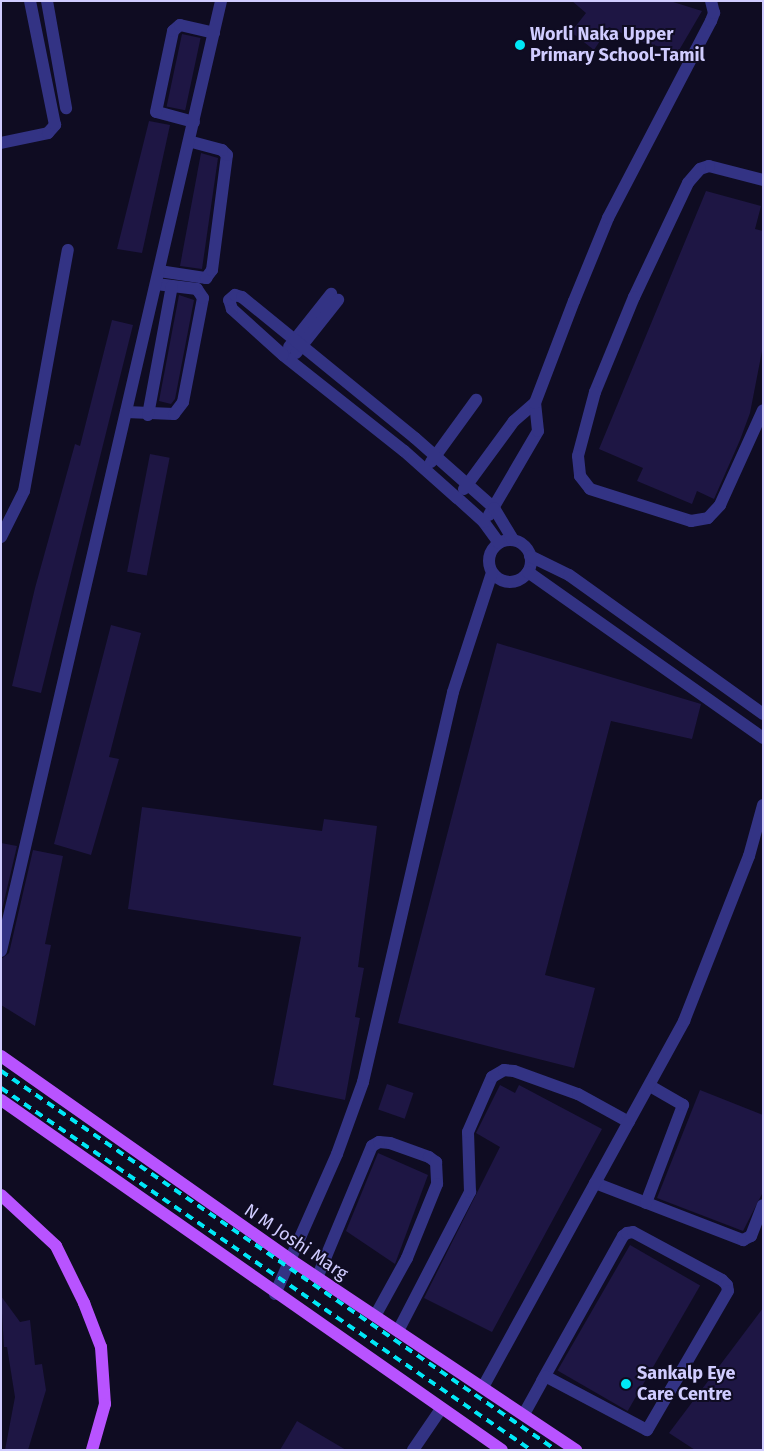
<!DOCTYPE html>
<html>
<head>
<meta charset="utf-8">
<style>
	body { margin:0 }
	#map { position:relative; width:764px; height:1451px; overflow:hidden; background:#0f0c22; font-family:"Fira Sans",sans-serif }
	div>[style] { position:absolute }
	.building>* { inset:0; background:#1e1644; transform-origin:0 0 }
	.minor>* { height:12px; margin:-6px; padding:0 6px; transform-origin:6px; border-radius:6px; background:#333384 }
	.minor>.ring { margin:-6px; padding:0; box-sizing:content-box; background:none; border:12px solid #333384; border-radius:50% }
	.major>* { height:12px; margin:-6px; padding:0 6px; transform-origin:6px; border-radius:6px; background:#b853ff }
	.rail>* { height:4px; margin-top:-2px; transform-origin:0; background:repeating-linear-gradient(90deg,#00e8f7 0 8px,transparent 0 14px) }
	.dots>* { width:14px; height:14px; translate:-50% -50%; box-sizing:border-box; border:2px solid #0f0c22; border-radius:50% }
	span { translate:-50% -50%; white-space:nowrap; text-align:center; line-height:1.15; -webkit-text-stroke:4px #0f0c22; paint-order:stroke }
	.poi-label { font-size:18px; color:#d0ccff; font-weight:700 }
	.left { translate:0 -50%; text-align:left }
	.street-label { font-size:18px; color:#d0ccff }
	.frame { position:absolute; inset:0; border:2px solid #d0ccff; pointer-events:none }
</style>
</head>
<body>
<div id="map">
	<div class="building">
		<i style="clip-path:polygon(572px 1px,670px 1px,702px 11px,678px 52px,636px 40px,609px 27px,594px 50px,571px 32px,586px 13px)"></i>
		<i style="left:182px;top:34px;width:19px;height:74px;rotate:12deg"></i>
		<i style="clip-path:polygon(149px 121px,170px 125px,142px 253px,117px 249px)"></i>
		<i style="clip-path:polygon(201px 153px,218px 158px,202px 269px,180px 266px)"></i>
		<i style="clip-path:polygon(706px 191px,761px 206px,755px 229px,763px 231px,763px 346px,750px 413px,740px 440px,714px 499px,697px 491px,692px 504px,637px 481px,643px 468px,599px 449px)"></i>
		<i style="clip-path:polygon(179px 295px,194px 300px,175px 399px,171px 404px,159px 401px)"></i>
		<i style="clip-path:polygon(112px 320px,133px 325px,41px 693px,12px 686px,35px 588px,75px 444px,80px 446px)"></i>
		<i style="left:150px;top:454px;width:20px;height:120px;rotate:11deg"></i>
		<i style="clip-path:polygon(111px 625px,141px 633px,109px 757px,119px 759px,91px 855px,54px 844px)"></i>
		<i style="clip-path:polygon(497px 643px,701px 704px,692px 739px,611px 721px,545px 975px,595px 988px,574px 1068px,398px 1023px)"></i>
		<i style="clip-path:polygon(142px 807px,322px 831px,324px 819px,377px 826px,358px 967px,364px 968px,355px 1017px,360px 1018px,345px 1100px,273px 1085px,301px 937px,128px 909px)"></i>
		<i style="clip-path:polygon(1px 843px,17px 846px,1px 914px)"></i>
		<i style="clip-path:polygon(33px 850px,63px 856px,45px 944px,51px 945px,35px 1026px,1px 1005px,1px 959px,9px 953px)"></i>
		<i style="left:387px;top:1084px;width:28px;height:27px;rotate:19deg"></i>
		<i style="clip-path:polygon(500px 1085px,515px 1093px,519px 1085px,602px 1129px,492px 1332px,424px 1298px,500px 1147px,476px 1133px)"></i>
		<i style="clip-path:polygon(700px 1090px,763px 1115px,763px 1192px,743px 1231px,657px 1198px)"></i>
		<i style="clip-path:polygon(378px 1153px,428px 1175px,395px 1264px,346px 1231px)"></i>
		<i style="left:630px;top:1245px;width:81px;height:145px;rotate:30deg"></i>
		<i style="clip-path:polygon(1px 1296px,20px 1322px,30px 1320px,35px 1365px,42px 1364px,46px 1390px,28px 1450px,5px 1450px,15px 1397px,7px 1347px,4px 1347px)"></i>
		<i style="clip-path:polygon(763px 1308px,763px 1450px,695px 1450px,669px 1433px)"></i>
		<i style="clip-path:polygon(297px 1421px,346px 1450px,280px 1450px)"></i>
	</div>
	<div class="minor">
		<i style="left:47px;top:1px;width:109px;rotate:79.9deg"></i>
		<i style="left:194px;top:122px;width:39px;rotate:-165deg"></i>
		<i style="left:156px;top:112px;width:83px;rotate:-78.1deg"></i>
		<i style="left:173px;top:31px;width:9px;rotate:-41deg"></i>
		<i style="left:180px;top:25px;width:35px;rotate:13deg"></i>
		<i style="left:1px;top:143px;width:48px;rotate:-12deg"></i>
		<i style="left:48px;top:133px;width:11px;rotate:-49deg"></i>
		<i style="left:55px;top:125px;width:126px;rotate:-101.4deg"></i>
		<i style="left:763px;top:180px;width:56px;rotate:-165.5deg"></i>
		<i style="left:709px;top:166px;width:9px;rotate:162deg"></i>
		<i style="left:700px;top:169px;width:18px;rotate:131deg"></i>
		<i style="left:688px;top:183px;width:126px;rotate:115.3deg"></i>
		<i style="left:634px;top:297px;width:103px;rotate:112.3deg"></i>
		<i style="left:595px;top:392px;width:66px;rotate:104.9deg"></i>
		<i style="left:578px;top:456px;width:20px;rotate:84deg"></i>
		<i style="left:580px;top:476px;width:16px;rotate:52deg"></i>
		<i style="left:590px;top:489px;width:106px;rotate:17.6deg"></i>
		<i style="left:691px;top:521px;width:17px;rotate:-10deg"></i>
		<i style="left:708px;top:518px;width:18px;rotate:-47deg"></i>
		<i style="left:720px;top:505px;width:104px;rotate:-65.6deg"></i>
		<i style="left:159px;top:271px;width:48px;rotate:8.5deg"></i>
		<i style="left:206px;top:278px;width:10px;rotate:-53deg"></i>
		<i style="left:212px;top:270px;width:116px;rotate:-82.6deg"></i>
		<i style="left:227px;top:155px;width:7px;rotate:-135deg"></i>
		<i style="left:222px;top:150px;width:34px;rotate:-165deg"></i>
		<i style="left:289px;top:347px;width:68px;rotate:-51.6deg"></i>
		<i style="left:296px;top:353px;width:68px;rotate:-51.6deg"></i>
		<i style="left:126px;top:412px;width:48px;rotate:2.4deg"></i>
		<i style="left:174px;top:414px;width:15px;rotate:-53deg"></i>
		<i style="left:183px;top:402px;width:106px;rotate:-79.1deg"></i>
		<i style="left:203px;top:298px;width:11px;rotate:-124deg"></i>
		<i style="left:197px;top:289px;width:41px;rotate:-173deg"></i>
		<i style="left:148px;top:415px;width:131px;rotate:-79.5deg"></i>
		<i style="left:431px;top:462px;width:77px;rotate:-54deg"></i>
		<i style="left:464px;top:489px;width:84px;rotate:-53.7deg"></i>
		<i style="left:514px;top:421px;width:28px;rotate:-41deg"></i>
		<i style="left:489px;top:515px;width:97px;rotate:-59.7deg"></i>
		<i style="left:538px;top:431px;width:28px;rotate:-96deg"></i>
		<i style="left:535px;top:403px;width:109px;rotate:-69.1deg"></i>
		<i style="left:574px;top:301px;width:90px;rotate:-67.7deg"></i>
		<i style="left:608px;top:218px;width:222px;rotate:-62.4deg"></i>
		<i style="left:711px;top:21px;width:9px;rotate:-69deg"></i>
		<i style="left:714px;top:13px;width:12px;rotate:-104deg"></i>
		<i style="left:1px;top:537px;width:51px;rotate:-63.4deg"></i>
		<i style="left:24px;top:491px;width:245px;rotate:-79.7deg"></i>
		<i class="ring" style="left:489px;top:540px;width:30px;height:30px"></i>
		<i style="left:499px;top:543px;width:26px;rotate:-126deg"></i>
		<i style="left:484px;top:522px;width:36px;rotate:-138deg"></i>
		<i style="left:457px;top:498px;width:71px;rotate:-138.4deg"></i>
		<i style="left:404px;top:451px;width:154px;rotate:-141.6deg"></i>
		<i style="left:283px;top:355px;width:69px;rotate:-138deg"></i>
		<i style="left:232px;top:309px;width:9px;rotate:-108deg"></i>
		<i style="left:229px;top:300px;width:8px;rotate:-40deg"></i>
		<i style="left:235px;top:295px;width:7px;rotate:16deg"></i>
		<i style="left:242px;top:297px;width:223px;rotate:39.2deg"></i>
		<i style="left:415px;top:438px;width:106px;rotate:41.5deg"></i>
		<i style="left:494px;top:508px;width:37px;rotate:59deg"></i>
		<i style="left:530px;top:556px;width:43px;rotate:26deg"></i>
		<i style="left:569px;top:575px;width:239px;rotate:35.6deg"></i>
		<i style="left:528px;top:572px;width:288px;rotate:35.2deg"></i>
		<i style="left:1px;top:951px;width:975px;rotate:-76.96deg"></i>
		<i style="left:595px;top:1183px;width:159px;rotate:21.1deg"></i>
		<i style="left:743px;top:1240px;width:9px;rotate:-27deg"></i>
		<i style="left:751px;top:1236px;width:33px;rotate:-69deg"></i>
		<i style="left:646px;top:1203px;width:105px;rotate:-69.3deg"></i>
		<i style="left:683px;top:1105px;width:38px;rotate:-150deg"></i>
		<i style="left:317px;top:1278px;width:143px;rotate:-67.4deg"></i>
		<i style="left:372px;top:1146px;width:8px;rotate:-30deg"></i>
		<i style="left:379px;top:1142px;width:11px;rotate:5deg"></i>
		<i style="left:390px;top:1143px;width:41px;rotate:19.7deg"></i>
		<i style="left:429px;top:1157px;width:9px;rotate:36deg"></i>
		<i style="left:436px;top:1162px;width:22px;rotate:87deg"></i>
		<i style="left:437px;top:1184px;width:80px;rotate:112.1deg"></i>
		<i style="left:407px;top:1258px;width:66px;rotate:118.9deg"></i>
		<i style="left:275px;top:1294px;width:153px;rotate:-66.1deg"></i>
		<i style="left:337px;top:1154px;width:77px;rotate:-70.1deg"></i>
		<i style="left:363px;top:1082px;width:400px;rotate:-77deg"></i>
		<i style="left:453px;top:692px;width:125px;rotate:-71.9deg"></i>
		<i style="left:398px;top:1331px;width:157px;rotate:-62.6deg"></i>
		<i style="left:470px;top:1192px;width:60px;rotate:-91.9deg"></i>
		<i style="left:468px;top:1132px;width:60px;rotate:-66.4deg"></i>
		<i style="left:492px;top:1077px;width:14px;rotate:-30deg"></i>
		<i style="left:504px;top:1070px;width:10px;rotate:6deg"></i>
		<i style="left:514px;top:1071px;width:68px;rotate:19.8deg"></i>
		<i style="left:578px;top:1094px;width:58px;rotate:28.8deg"></i>
		<i style="left:483px;top:1387px;width:418px;rotate:-61.2deg"></i>
		<i style="left:684px;top:1021px;width:177px;rotate:-68.5deg"></i>
		<i style="left:749px;top:856px;width:53px;rotate:-74.6deg"></i>
		<i style="left:524px;top:1414px;width:38px;rotate:-61deg"></i>
		<i style="left:542px;top:1381px;width:166px;rotate:-60.8deg"></i>
		<i style="left:623px;top:1236px;width:5px;rotate:-37deg"></i>
		<i style="left:627px;top:1233px;width:6px;rotate:-9deg"></i>
		<i style="left:633px;top:1232px;width:101px;rotate:28.3deg"></i>
		<i style="left:722px;top:1280px;width:7px;rotate:45deg"></i>
		<i style="left:727px;top:1285px;width:6px;rotate:81deg"></i>
		<i style="left:728px;top:1291px;width:161px;rotate:120.2deg"></i>
		<i style="left:647px;top:1430px;width:115px;rotate:-152.1deg"></i>
		<i style="left:413px;top:1450px;width:50px;rotate:-55.7deg"></i>
	</div>
	<div class="major">
		<i style="left:1px;top:1056px;width:355px;rotate:35.1deg"></i>
		<i style="left:291px;top:1260px;width:343px;rotate:33.7deg"></i>
		<i style="left:1px;top:1100px;width:611px;rotate:34.94deg"></i>
		<i style="left:1px;top:1195px;width:75px;rotate:42.8deg"></i>
		<i style="left:56px;top:1246px;width:64px;rotate:63.8deg"></i>
		<i style="left:84px;top:1303px;width:47px;rotate:68.9deg"></i>
		<i style="left:101px;top:1347px;width:57px;rotate:86deg"></i>
		<i style="left:105px;top:1404px;width:48px;rotate:105.8deg"></i>
	</div>
	<div class="rail">
		<i style="left:1px;top:1071px;width:672px;rotate:34.33deg"></i>
		<i style="left:1px;top:1088px;width:642px;rotate:34.33deg"></i>
	</div>
	<div class="dots">
		<i style="left:520px;top:45px;background:#00e8f7"></i>
		<i style="left:626px;top:1384px;background:#00e8f7"></i>
	</div>
	<div class="poi-label">
		<span class="left" style="left:530px;top:45px">Worli Naka Upper<br>Primary School-Tamil</span>
		<span class="left" style="left:637px;top:1384px">Sankalp Eye<br>Care Centre</span>
	</div>
	<div class="street-label">
		<span style="left:296px;top:1242px;rotate:34deg">N M Joshi Marg</span>
	</div>
	<div class="frame"></div>
</div>
</body>
</html>
